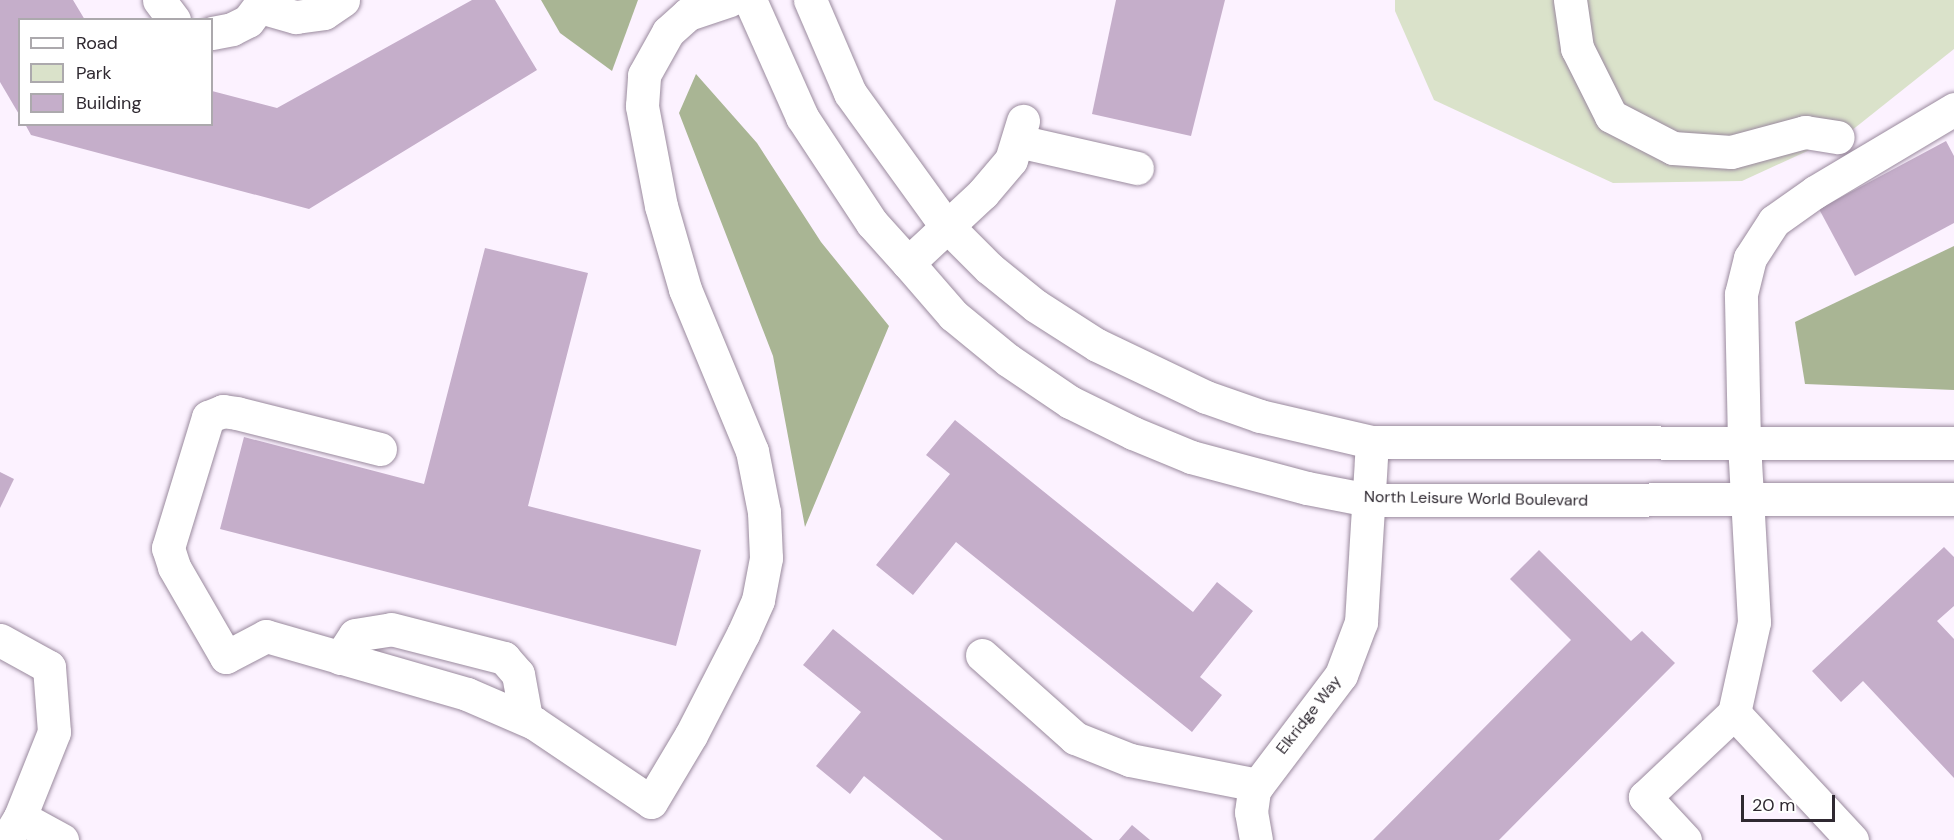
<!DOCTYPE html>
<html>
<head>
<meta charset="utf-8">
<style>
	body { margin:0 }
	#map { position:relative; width:1954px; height:840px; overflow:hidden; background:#fcf2ff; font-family:"DM Sans",sans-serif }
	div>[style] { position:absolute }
	.green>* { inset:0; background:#dae2ca }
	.forest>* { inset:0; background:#a9b594 }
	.building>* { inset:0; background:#c5aeca }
	.roads { filter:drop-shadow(0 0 2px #9a8a9e) drop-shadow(0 0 2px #9a8a9e) }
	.minor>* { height:33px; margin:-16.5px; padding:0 16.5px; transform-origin:16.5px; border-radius:16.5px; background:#fff }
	span { translate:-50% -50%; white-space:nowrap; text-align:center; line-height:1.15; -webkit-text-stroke:4.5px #fff; paint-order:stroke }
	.street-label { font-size:16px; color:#2f2931 }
	.legend { position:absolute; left:18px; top:18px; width:195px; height:108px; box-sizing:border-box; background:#fff; border:2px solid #aca9ad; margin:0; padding:8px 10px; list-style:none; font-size:18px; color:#2f2931 }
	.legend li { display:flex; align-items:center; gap:12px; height:30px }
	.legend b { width:30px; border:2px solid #aca9ad }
	.scale { position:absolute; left:1741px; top:795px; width:94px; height:27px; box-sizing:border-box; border:3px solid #2f2931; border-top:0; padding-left:8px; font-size:18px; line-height:21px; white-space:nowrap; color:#2f2931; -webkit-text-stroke:4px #fff; paint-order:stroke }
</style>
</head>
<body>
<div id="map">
	<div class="green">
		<i style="clip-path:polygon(1395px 0,1954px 0,1954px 49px,1851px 131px,1742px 181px,1613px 183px,1434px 100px,1395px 11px)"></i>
	</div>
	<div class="forest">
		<i style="clip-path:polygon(541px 0,638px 0,612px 71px,560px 33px)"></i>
		<i style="clip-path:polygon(696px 74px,757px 143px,821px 242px,889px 326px,805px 527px,773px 356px,679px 113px)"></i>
		<i style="clip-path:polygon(1954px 246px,1954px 390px,1805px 384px,1795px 322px)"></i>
	</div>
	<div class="building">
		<i style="clip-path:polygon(0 0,73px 0,85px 20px,20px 20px,20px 116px,0 82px)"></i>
		<i style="clip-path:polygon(472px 0,495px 0,537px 70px,309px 209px,31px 135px,25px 124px,212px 124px,212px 91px,277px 108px)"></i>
		<i style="clip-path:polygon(1116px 0,1225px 0,1191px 136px,1092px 114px)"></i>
		<i style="clip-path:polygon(1946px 141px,1954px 156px,1954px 223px,1855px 276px,1819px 209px)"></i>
		<i style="clip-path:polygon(485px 248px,588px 273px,528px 506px,701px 550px,676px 646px,220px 529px,244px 437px,424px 484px)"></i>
		<i style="clip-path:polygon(955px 420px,1193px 612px,1217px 582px,1253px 611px,1200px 677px,1222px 695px,1192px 732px,956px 542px,913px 595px,876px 565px,950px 474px,926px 455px)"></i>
		<i style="clip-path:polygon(0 472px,14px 479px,0 508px)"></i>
		<i style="clip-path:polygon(1944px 547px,1954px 557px,1954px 606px,1937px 621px,1954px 639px,1954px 778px,1863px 681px,1841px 702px,1812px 671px)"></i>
		<i style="clip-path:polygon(1539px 550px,1631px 641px,1642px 631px,1675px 663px,1499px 840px,1373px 840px,1571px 640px,1510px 579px)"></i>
		<i style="clip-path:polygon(833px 629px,1093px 840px,943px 840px,864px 776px,850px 794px,816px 766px,861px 712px,803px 665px)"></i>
		<i style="clip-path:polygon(1132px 825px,1150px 840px,1119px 840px)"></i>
	</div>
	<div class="roads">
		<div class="minor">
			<i style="left:159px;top:0;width:25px;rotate:53deg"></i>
			<i style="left:750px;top:0;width:128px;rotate:66deg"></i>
			<i style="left:802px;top:117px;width:127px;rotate:56.6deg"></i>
			<i style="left:872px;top:223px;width:54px;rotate:48deg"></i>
			<i style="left:908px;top:263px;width:69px;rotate:49.1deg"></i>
			<i style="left:953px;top:315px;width:71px;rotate:39.3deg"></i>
			<i style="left:1008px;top:360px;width:75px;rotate:34.1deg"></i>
			<i style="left:1070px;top:402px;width:70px;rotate:26.2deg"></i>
			<i style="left:1133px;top:433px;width:63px;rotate:22.5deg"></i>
			<i style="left:1191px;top:457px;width:120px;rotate:15deg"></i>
			<i style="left:1307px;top:488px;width:63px;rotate:11deg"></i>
			<i style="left:1369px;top:500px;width:585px;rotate:-0.1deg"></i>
			<i style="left:810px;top:0;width:101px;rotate:66.7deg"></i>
			<i style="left:850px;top:93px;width:159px;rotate:54.2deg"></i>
			<i style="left:943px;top:222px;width:65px;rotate:45deg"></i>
			<i style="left:989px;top:268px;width:60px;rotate:39deg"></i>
			<i style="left:1036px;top:306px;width:72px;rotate:32.6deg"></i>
			<i style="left:1097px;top:345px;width:121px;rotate:25.5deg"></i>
			<i style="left:1206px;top:397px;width:57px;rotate:19.4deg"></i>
			<i style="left:1260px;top:416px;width:115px;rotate:13.1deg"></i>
			<i style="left:1372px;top:442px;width:582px;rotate:0.1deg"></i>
			<i style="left:1570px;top:0;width:49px;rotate:81.7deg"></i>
			<i style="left:1577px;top:48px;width:76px;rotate:63.4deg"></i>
			<i style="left:1611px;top:116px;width:70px;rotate:27.3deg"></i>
			<i style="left:1673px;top:148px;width:58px;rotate:3.9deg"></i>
			<i style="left:1731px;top:152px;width:77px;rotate:-15.1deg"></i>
			<i style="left:1805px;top:132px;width:33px;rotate:9deg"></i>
			<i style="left:260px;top:7px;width:37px;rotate:16deg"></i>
			<i style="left:296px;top:17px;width:28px;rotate:-8deg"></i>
			<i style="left:324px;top:13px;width:23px;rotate:-34deg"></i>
			<i style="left:212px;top:33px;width:20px;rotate:-11deg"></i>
			<i style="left:232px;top:29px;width:18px;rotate:-27deg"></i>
			<i style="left:248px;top:21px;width:26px;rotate:-53deg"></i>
			<i style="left:1018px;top:141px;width:122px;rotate:12.8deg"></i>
			<i style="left:908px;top:263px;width:103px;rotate:-43deg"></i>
			<i style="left:983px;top:193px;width:43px;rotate:-49.7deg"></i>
			<i style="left:1011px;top:160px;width:41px;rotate:-72.9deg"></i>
			<i style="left:380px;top:449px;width:147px;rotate:-165.9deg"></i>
			<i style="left:237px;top:413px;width:14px;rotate:-172deg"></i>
			<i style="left:223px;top:411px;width:16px;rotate:158deg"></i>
			<i style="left:208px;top:417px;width:137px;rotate:107deg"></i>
			<i style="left:168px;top:548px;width:20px;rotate:72deg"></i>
			<i style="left:174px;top:567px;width:104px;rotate:60deg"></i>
			<i style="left:226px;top:657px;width:45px;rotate:-27.7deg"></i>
			<i style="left:266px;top:636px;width:209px;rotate:16.1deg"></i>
			<i style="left:467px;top:694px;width:73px;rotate:23.4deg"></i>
			<i style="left:534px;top:723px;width:141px;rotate:34deg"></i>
			<i style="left:651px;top:802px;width:78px;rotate:-59.2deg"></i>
			<i style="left:691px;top:735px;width:114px;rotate:-62.8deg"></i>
			<i style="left:743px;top:634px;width:37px;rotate:-66deg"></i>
			<i style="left:758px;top:600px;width:43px;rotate:-79.2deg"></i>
			<i style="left:766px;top:558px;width:46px;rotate:-92.5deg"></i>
			<i style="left:764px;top:512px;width:62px;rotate:-101.1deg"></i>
			<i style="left:752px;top:451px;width:175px;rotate:-112.5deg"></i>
			<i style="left:685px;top:289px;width:86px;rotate:-106.1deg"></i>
			<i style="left:661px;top:206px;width:102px;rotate:-100.8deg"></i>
			<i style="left:642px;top:106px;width:31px;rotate:-86deg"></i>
			<i style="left:644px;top:75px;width:49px;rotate:-60.8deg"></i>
			<i style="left:668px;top:32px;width:27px;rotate:-42deg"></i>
			<i style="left:688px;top:14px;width:44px;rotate:-18.4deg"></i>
			<i style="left:0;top:640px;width:56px;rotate:28.9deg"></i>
			<i style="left:49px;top:667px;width:65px;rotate:85.6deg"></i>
			<i style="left:54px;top:732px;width:92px;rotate:111.8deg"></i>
			<i style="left:20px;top:817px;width:27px;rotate:121deg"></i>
			<i style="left:982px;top:655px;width:125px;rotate:41.7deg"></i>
			<i style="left:1075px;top:738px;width:59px;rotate:21.8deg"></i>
			<i style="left:1130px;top:760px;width:130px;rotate:11.1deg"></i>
			<i style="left:340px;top:658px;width:27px;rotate:-57deg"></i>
			<i style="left:355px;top:635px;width:36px;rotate:-9deg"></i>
			<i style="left:391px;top:629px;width:117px;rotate:14.4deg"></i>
			<i style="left:504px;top:658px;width:21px;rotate:49deg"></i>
			<i style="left:518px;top:674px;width:45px;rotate:79.7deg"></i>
			<i style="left:20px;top:817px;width:48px;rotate:28.7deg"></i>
			<i style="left:1256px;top:840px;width:28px;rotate:-100deg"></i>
			<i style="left:1251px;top:812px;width:22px;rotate:-82deg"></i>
			<i style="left:1254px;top:790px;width:144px;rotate:-52.9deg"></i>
			<i style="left:1341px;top:675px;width:57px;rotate:-69.3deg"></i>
			<i style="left:1361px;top:622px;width:180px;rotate:-86.5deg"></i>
			<i style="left:1685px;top:840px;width:59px;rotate:-132.9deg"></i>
			<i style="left:1645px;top:797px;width:122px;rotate:-43.3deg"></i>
			<i style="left:1852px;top:840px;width:173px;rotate:-132.9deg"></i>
			<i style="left:1734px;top:713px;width:93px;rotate:-77.6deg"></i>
			<i style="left:1754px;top:622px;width:180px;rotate:-93.2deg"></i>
			<i style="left:1744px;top:442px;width:148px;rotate:-91.2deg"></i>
			<i style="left:1741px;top:294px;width:37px;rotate:-76deg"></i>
			<i style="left:1750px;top:258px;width:44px;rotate:-57deg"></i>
			<i style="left:1774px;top:221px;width:50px;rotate:-35.3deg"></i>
			<i style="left:1815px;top:192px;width:162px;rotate:-30.8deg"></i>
		</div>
	</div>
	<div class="street-label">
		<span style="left:1476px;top:499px;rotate:1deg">North Leisure World Boulevard</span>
		<span style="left:1309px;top:715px;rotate:-52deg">Elkridge Way</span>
	</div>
	<ul class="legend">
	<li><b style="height:8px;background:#fff"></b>Road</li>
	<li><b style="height:16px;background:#dae2ca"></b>Park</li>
	<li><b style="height:16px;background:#c5aeca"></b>Building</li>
	</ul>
	<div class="scale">20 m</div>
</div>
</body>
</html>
